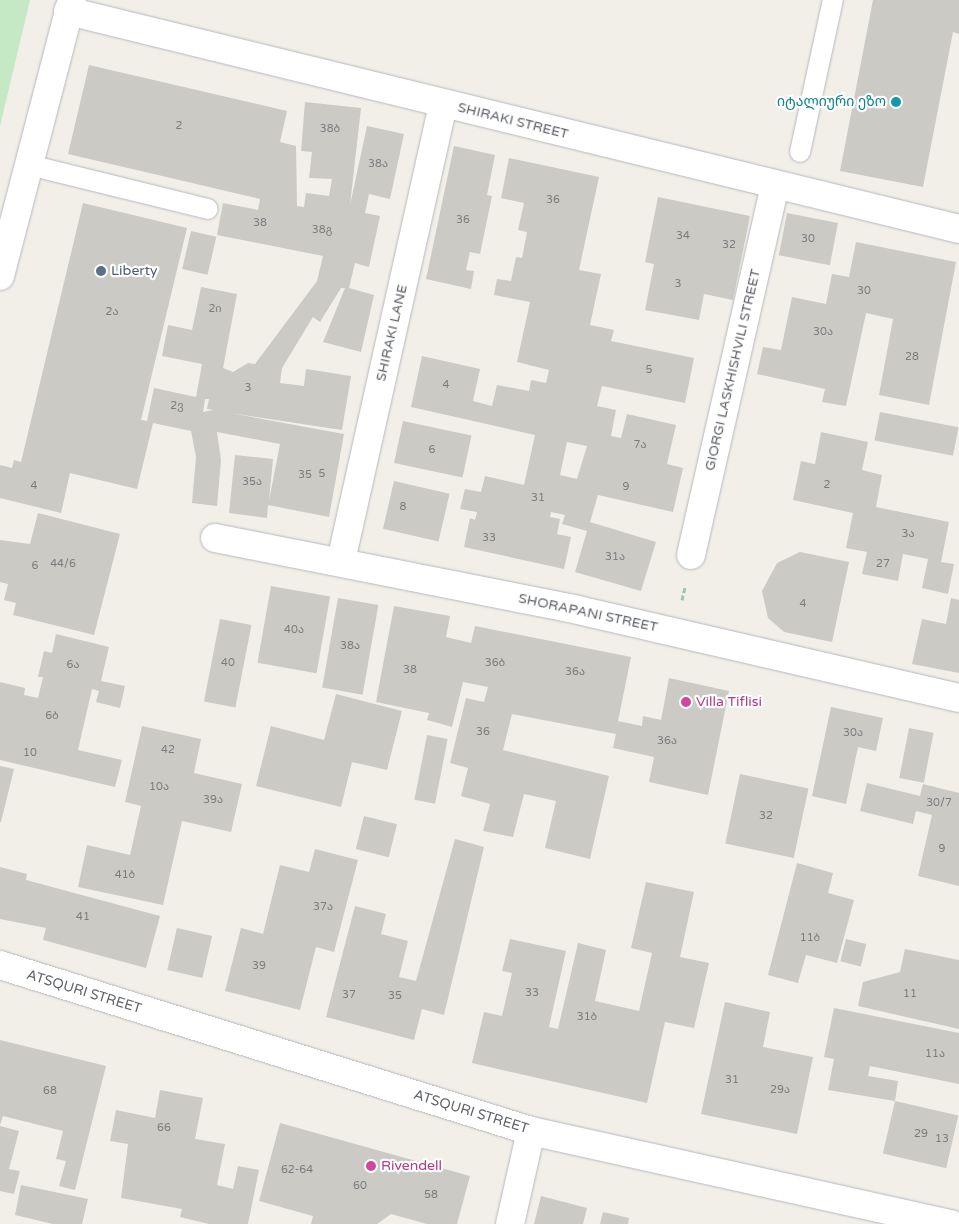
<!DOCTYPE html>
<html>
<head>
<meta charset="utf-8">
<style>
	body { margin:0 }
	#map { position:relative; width:959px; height:1224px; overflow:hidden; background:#f1efe8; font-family:"Varela Round","Noto Sans Georgian",sans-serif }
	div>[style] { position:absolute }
	.green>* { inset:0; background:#c5e8c5 }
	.building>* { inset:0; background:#cccac5; transform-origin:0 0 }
	.path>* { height:3px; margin-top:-1.5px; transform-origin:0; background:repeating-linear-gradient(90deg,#9cc7a9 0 5px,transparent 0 7.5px) }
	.roads { filter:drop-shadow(0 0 1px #b5b8bc) drop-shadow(0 0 1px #b5b8bc) }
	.service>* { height:20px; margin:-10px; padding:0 10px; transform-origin:10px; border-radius:10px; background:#fff }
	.minor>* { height:28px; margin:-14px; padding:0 14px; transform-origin:14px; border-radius:14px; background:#fff }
	.secondary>* { height:28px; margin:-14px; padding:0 14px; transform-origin:14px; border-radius:14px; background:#fff }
	.dots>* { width:14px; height:14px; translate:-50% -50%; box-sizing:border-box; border:2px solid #fff; border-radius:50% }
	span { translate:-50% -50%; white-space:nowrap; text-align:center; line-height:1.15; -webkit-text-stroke:4.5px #fff; paint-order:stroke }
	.number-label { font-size:11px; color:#7a7d7f }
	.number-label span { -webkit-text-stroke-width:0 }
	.culture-label { font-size:14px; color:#0d838f }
	.right { translate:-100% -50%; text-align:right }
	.street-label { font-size:14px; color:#5f6368 }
	.service-label { font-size:14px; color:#4e5e75 }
	.left { translate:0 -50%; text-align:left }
	.hotel-label { font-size:14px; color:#b23c85 }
</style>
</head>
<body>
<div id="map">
	<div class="green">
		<i style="clip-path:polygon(0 0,30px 0,0 126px)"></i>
	</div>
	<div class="building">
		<i style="clip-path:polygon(873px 0,959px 0,959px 34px,953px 32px,923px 187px,840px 171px)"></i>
		<i style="clip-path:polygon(evenodd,89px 65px,287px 111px,280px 142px,296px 146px,297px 206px,304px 207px,306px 193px,329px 196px,332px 179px,309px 178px,312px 152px,301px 151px,305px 102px,361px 108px,350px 205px,367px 126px,404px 134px,390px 199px,369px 194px,365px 213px,380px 216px,369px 267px,355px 263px,349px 288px,374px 295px,361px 352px,323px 342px,345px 288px,341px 288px,320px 322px,313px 317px,282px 368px,280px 383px,304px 386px,306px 369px,351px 376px,342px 430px,230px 413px,344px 434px,329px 517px,268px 505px,267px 518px,229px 513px,235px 455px,273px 459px,269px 501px,280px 444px,217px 432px,221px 460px,217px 506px,192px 503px,196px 457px,191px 431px,153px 423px,137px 489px,70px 473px,61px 513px,0 498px,0 465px,12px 468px,14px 460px,21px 462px,83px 203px,187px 228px,141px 420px,147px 421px,154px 388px,196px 397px,202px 364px,162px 356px,168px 325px,192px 330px,201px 287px,237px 294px,223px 368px,233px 372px,248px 363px,255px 364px,317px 281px,323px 256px,217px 235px,223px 203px,258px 210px,260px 199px,68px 154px,89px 65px,205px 399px,209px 399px,207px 409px,214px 410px,203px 412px,205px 399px)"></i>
		<i style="clip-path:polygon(454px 146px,495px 155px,487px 195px,492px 196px,480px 254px,470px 252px,466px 270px,474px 271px,471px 289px,426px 279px)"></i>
		<i style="clip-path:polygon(evenodd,509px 158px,599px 177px,579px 270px,601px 274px,590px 325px,614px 330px,611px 341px,694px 358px,685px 403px,602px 386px,597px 406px,616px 410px,611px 436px,621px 438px,627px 414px,676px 425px,667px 464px,683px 468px,673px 512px,598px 495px,590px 522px,656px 542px,641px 591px,575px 572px,587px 531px,562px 524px,565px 515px,551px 512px,550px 517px,560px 519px,557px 534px,571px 537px,564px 569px,464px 547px,470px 518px,475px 520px,477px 512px,460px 509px,465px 489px,481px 492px,485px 476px,524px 485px,535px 435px,411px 407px,422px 356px,480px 369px,473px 401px,492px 406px,497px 385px,529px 391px,531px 380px,546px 383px,549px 370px,517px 362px,530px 302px,494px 295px,497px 279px,511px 281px,516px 257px,522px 258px,527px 232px,518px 230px,524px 203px,501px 198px,509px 158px,567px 442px,587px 446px,577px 479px,560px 475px,567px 442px)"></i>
		<i style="clip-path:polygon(658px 197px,750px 216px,733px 300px,704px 294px,699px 320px,645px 310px,654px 264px,645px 262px)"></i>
		<i style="left:787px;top:213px;width:52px;height:43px;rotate:11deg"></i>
		<i style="left:191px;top:231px;width:26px;height:39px;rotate:13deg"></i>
		<i style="clip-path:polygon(856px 242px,956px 262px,929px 405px,879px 395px,893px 319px,866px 313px,846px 406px,822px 402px,825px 389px,757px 374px,763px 347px,781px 350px,792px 297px,826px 304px,832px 274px,849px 277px)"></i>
		<i style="left:880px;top:412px;width:80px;height:29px;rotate:11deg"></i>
		<i style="left:403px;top:421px;width:70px;height:43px;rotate:12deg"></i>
		<i style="clip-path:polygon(821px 432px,868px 442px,862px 470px,882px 475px,876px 507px,949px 522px,941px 562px,954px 564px,948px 594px,922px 588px,928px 559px,903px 554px,898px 581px,862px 574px,867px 552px,846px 548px,853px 513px,793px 500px,801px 461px,815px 464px)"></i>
		<i style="left:394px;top:481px;width:57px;height:49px;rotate:13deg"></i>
		<i style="clip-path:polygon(38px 513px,120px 534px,94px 635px,13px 615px,16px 603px,4px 600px,8px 584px,0 582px,0 540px,30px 544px)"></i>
		<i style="clip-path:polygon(800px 552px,849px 562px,832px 642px,784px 632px,768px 618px,762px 591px,777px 563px)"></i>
		<i style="left:271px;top:586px;width:60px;height:78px;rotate:10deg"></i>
		<i style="left:338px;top:598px;width:41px;height:91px;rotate:10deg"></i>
		<i style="clip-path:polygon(951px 598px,959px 600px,959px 673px,912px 664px,922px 619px,946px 624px)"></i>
		<i style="clip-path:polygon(394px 606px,450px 616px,446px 637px,471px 643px,475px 626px,631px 657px,618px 721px,642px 726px,643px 716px,661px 720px,669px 678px,729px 691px,708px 795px,649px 782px,654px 757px,613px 748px,616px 734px,512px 714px,503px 750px,609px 776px,590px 859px,545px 848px,556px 801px,524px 794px,513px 837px,483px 831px,490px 804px,461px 796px,468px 768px,450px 763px,466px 698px,484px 702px,488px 687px,463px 682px,452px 727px,427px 720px,429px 713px,376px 702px)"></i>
		<i style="left:220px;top:619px;width:32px;height:84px;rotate:11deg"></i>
		<i style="clip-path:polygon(56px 634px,109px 647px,101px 681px,125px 686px,120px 708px,96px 702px,99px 691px,92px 689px,78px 750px,122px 760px,115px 787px,0 760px,0 682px,25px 688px,24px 695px,38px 698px,43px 677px,38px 677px,44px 651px,52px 653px)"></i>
		<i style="clip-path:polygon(336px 694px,402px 711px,387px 770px,352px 762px,341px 807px,256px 786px,271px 726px,324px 740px)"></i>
		<i style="clip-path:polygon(831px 707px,883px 718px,876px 751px,858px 747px,846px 804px,812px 796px)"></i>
		<i style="clip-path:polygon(142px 726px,201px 739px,194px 773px,242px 784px,231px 832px,182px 821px,163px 905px,78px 887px,87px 845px,130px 855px,141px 806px,125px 802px)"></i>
		<i style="left:909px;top:728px;width:25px;height:51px;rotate:11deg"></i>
		<i style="left:427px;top:735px;width:21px;height:66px;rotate:11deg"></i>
		<i style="clip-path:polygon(0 766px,14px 769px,1px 822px,0 822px)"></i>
		<i style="left:740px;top:774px;width:70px;height:71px;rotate:12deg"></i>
		<i style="clip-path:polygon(867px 783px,920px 796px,923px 784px,959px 793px,959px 886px,918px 876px,932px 815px,916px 811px,913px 824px,860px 811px)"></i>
		<i style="left:364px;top:816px;width:34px;height:34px;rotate:14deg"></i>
		<i style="clip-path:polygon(455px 839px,484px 847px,444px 1015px,422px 1009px,414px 1040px,326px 1017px,355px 906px,386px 914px,381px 934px,408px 941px,399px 977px,416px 981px)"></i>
		<i style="clip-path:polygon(315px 849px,358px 860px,334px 952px,316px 947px,300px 1010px,225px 991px,241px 928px,263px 934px,280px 865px,309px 872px)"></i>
		<i style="clip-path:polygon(797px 863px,833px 873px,828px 893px,854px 900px,837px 963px,806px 955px,798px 983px,768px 975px)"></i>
		<i style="clip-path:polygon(0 867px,27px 874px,26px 880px,160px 916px,146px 968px,43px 940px,46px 928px,0 919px)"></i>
		<i style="clip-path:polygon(646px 882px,694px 892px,680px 957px,709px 963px,694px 1028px,665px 1022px,647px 1103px,472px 1063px,484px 1012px,502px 1016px,512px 973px,502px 971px,510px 939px,566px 951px,549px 1027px,558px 1029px,578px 943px,606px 950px,595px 1001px,639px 1011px,652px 953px,631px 948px)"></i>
		<i style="left:177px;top:928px;width:36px;height:43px;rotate:13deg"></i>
		<i style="left:846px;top:939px;width:21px;height:23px;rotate:14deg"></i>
		<i style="clip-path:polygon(905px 949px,959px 960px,959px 1029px,858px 1006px,863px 982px,900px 972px)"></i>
		<i style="clip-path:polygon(725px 1002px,770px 1012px,763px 1047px,813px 1057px,797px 1134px,701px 1114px)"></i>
		<i style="clip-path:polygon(834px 1008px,959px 1033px,959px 1084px,870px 1066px,868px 1076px,898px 1081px,895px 1101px,828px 1090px,834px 1059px,824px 1057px)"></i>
		<i style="clip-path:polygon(0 1040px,106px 1066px,75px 1190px,59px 1186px,66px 1161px,56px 1159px,63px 1131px,3px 1116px,0 1125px)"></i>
		<i style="clip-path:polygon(160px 1090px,203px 1098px,195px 1139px,225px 1144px,217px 1185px,233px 1189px,238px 1166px,259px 1170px,248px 1224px,209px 1224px,180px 1217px,182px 1209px,121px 1198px,128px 1144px,110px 1141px,116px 1110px,155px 1118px)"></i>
		<i style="left:895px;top:1101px;width:65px;height:54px;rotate:13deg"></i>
		<i style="clip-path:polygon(280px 1123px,470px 1176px,457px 1224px,427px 1224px,391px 1214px,377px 1224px,311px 1224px,313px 1216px,259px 1201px)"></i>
		<i style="clip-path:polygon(0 1126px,19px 1131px,9px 1169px,20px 1171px,14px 1194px,0 1191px)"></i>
		<i style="clip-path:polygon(21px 1185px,88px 1199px,82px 1224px,53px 1224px,15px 1215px)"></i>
		<i style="clip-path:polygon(541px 1196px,587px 1208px,583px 1224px,534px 1224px)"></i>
		<i style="clip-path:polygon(603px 1212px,629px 1218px,628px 1224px,600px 1224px)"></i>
	</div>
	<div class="path">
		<i style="left:682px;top:600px;width:13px;rotate:-77deg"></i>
	</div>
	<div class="roads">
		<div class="service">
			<i style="left:800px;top:152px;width:156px;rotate:-77.8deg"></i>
			<i style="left:29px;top:165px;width:184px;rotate:13.8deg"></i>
		</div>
		<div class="minor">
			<i style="left:68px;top:11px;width:917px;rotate:13.75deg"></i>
			<i style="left:215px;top:538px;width:370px;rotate:11.2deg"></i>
			<i style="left:578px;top:610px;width:391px;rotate:13deg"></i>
			<i style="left:691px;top:555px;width:379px;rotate:-77.2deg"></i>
			<i style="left:341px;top:561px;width:468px;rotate:-77.4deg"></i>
			<i style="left:0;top:965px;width:556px;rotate:17.36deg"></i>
			<i style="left:531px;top:1131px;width:430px;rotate:12.5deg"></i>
			<i style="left:510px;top:1224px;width:95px;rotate:-77.3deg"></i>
		</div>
		<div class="secondary">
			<i style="left:0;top:276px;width:285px;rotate:-75.4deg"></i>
		</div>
	</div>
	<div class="dots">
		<i style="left:896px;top:102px;background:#0f9aa8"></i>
		<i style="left:101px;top:271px;background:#5c6f8a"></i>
		<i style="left:686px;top:702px;background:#d1479c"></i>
		<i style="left:371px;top:1166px;background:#d1479c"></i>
	</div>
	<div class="number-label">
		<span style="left:179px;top:126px">2</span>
		<span style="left:330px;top:129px">38ბ</span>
		<span style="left:378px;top:164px">38ა</span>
		<span style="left:553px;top:200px">36</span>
		<span style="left:463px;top:220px">36</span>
		<span style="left:260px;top:223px">38</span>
		<span style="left:322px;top:230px">38გ</span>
		<span style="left:683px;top:236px">34</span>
		<span style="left:808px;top:239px">30</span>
		<span style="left:729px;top:245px">32</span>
		<span style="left:678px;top:284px">3</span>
		<span style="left:864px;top:291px">30</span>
		<span style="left:215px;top:309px">2ი</span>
		<span style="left:112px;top:312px">2ა</span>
		<span style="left:823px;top:332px">30ა</span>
		<span style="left:912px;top:357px">28</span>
		<span style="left:649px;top:370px">5</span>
		<span style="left:446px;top:385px">4</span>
		<span style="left:248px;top:388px">3</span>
		<span style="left:177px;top:406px">2ვ</span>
		<span style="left:640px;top:445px">7ა</span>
		<span style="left:432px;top:450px">6</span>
		<span style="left:322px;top:474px">5</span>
		<span style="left:305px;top:475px">35</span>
		<span style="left:252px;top:482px">35ა</span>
		<span style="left:827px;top:485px">2</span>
		<span style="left:34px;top:486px">4</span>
		<span style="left:626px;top:487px">9</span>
		<span style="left:538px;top:498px">31</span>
		<span style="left:403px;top:507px">8</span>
		<span style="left:908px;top:534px">3ა</span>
		<span style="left:489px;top:538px">33</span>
		<span style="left:615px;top:557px">31ა</span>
		<span style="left:63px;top:564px">44/6</span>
		<span style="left:883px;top:564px">27</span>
		<span style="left:35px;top:566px">6</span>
		<span style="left:803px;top:604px">4</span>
		<span style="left:294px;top:630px">40ა</span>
		<span style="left:350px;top:646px">38ა</span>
		<span style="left:228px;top:663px">40</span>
		<span style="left:495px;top:663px">36ბ</span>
		<span style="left:73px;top:665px">6ა</span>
		<span style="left:410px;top:670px">38</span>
		<span style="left:575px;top:672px">36ა</span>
		<span style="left:52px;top:716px">6ბ</span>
		<span style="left:483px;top:732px">36</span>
		<span style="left:853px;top:733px">30ა</span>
		<span style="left:667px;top:741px">36ა</span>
		<span style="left:168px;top:750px">42</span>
		<span style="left:30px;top:753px">10</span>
		<span style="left:159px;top:787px">10ა</span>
		<span style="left:213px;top:800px">39ა</span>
		<span style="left:939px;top:803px">30/7</span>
		<span style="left:766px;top:816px">32</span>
		<span style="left:942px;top:849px">9</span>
		<span style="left:125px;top:875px">41ბ</span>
		<span style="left:323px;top:907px">37ა</span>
		<span style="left:83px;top:917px">41</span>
		<span style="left:810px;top:938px">11ბ</span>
		<span style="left:259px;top:966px">39</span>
		<span style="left:532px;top:993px">33</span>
		<span style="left:910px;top:994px">11</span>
		<span style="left:349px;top:995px">37</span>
		<span style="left:395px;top:996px">35</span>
		<span style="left:587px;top:1017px">31ბ</span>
		<span style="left:935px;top:1054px">11ა</span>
		<span style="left:732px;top:1080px">31</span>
		<span style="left:780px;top:1090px">29ა</span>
		<span style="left:50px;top:1091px">68</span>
		<span style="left:164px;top:1128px">66</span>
		<span style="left:921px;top:1134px">29</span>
		<span style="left:942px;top:1139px">13</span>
		<span style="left:297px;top:1170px">62-64</span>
		<span style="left:360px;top:1186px">60</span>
		<span style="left:431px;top:1195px">58</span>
	</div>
	<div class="culture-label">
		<span class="right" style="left:886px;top:102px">იტალიური ეზო</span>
	</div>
	<div class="street-label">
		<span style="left:513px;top:121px;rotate:14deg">SHIRAKI STREET</span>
		<span style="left:392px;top:333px;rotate:-77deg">SHIRAKI LANE</span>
		<span style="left:733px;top:370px;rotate:-77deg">GIORGI LASKHISHVILI STREET</span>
		<span style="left:588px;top:613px;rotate:12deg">SHORAPANI STREET</span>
		<span style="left:84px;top:992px;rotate:17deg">ATSQURI STREET</span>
		<span style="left:471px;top:1112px;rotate:17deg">ATSQURI STREET</span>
	</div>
	<div class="service-label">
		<span class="left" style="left:111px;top:271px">Liberty</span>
	</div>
	<div class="hotel-label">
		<span class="left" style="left:696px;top:702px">Villa Tiflisi</span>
		<span class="left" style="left:381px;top:1166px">Rivendell</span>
	</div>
</div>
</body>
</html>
